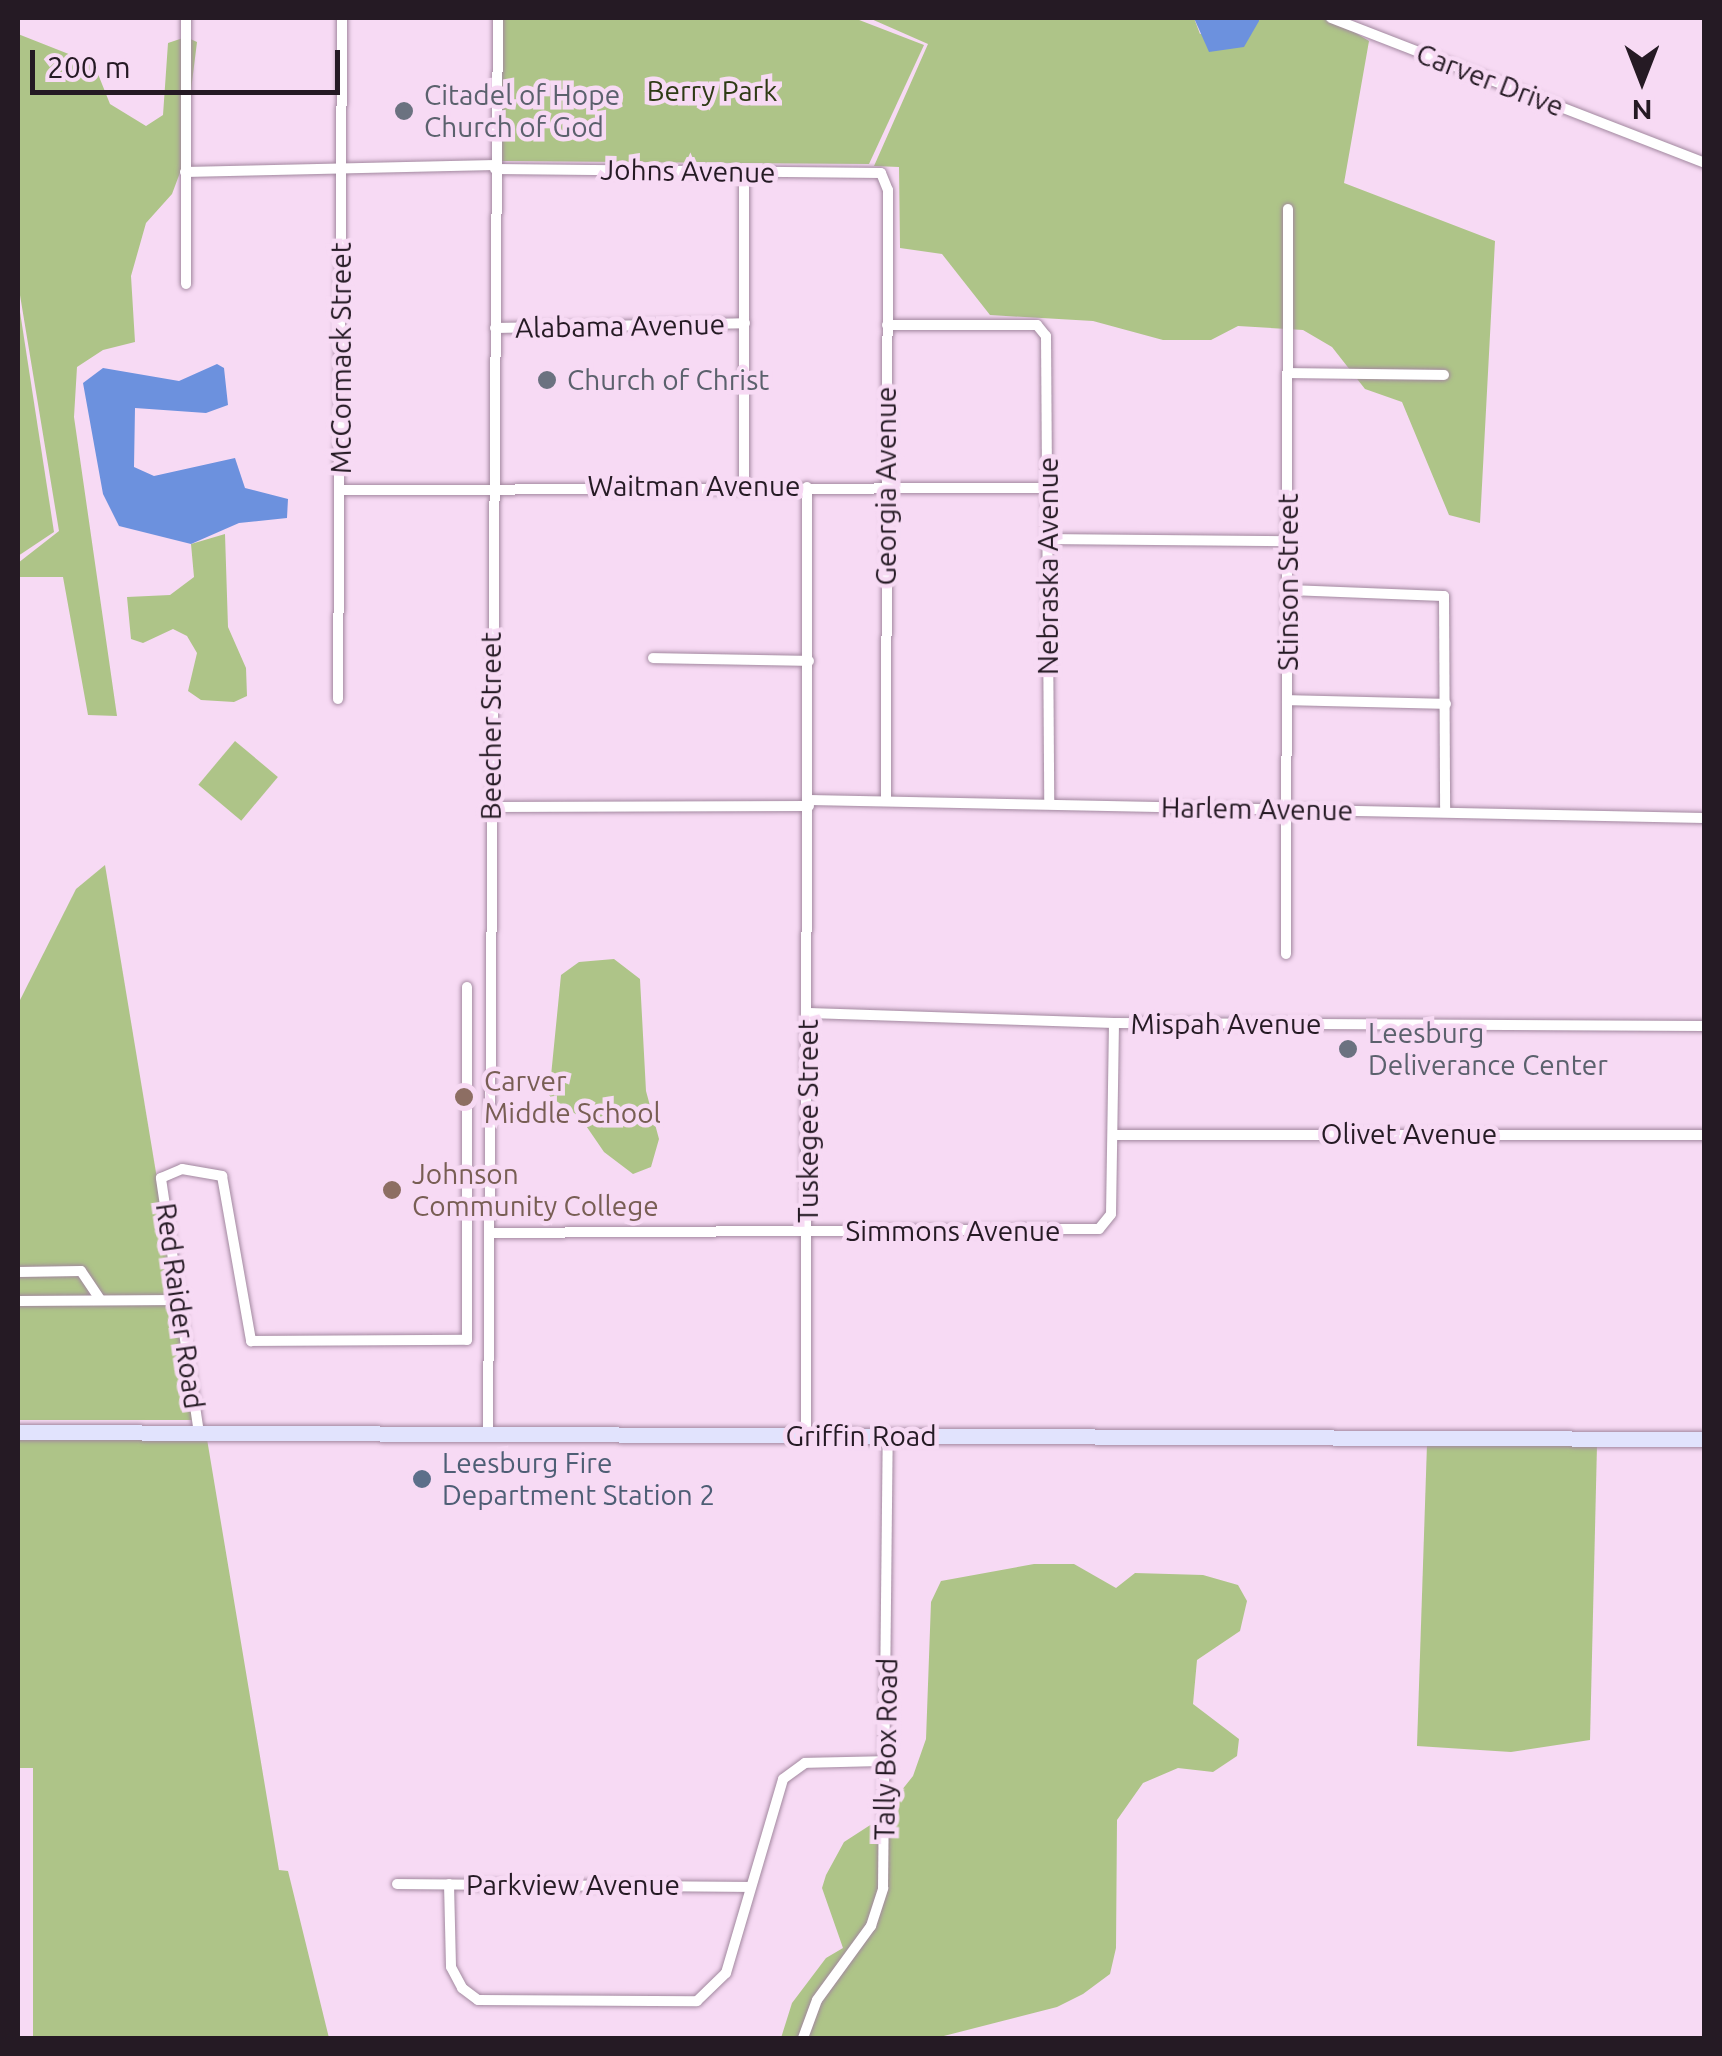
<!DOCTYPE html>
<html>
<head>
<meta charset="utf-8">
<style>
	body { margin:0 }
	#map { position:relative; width:1722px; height:2056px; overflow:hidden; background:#f7daf4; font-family:Ubuntu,sans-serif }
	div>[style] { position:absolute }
	.green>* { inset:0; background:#aec488; transform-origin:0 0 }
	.water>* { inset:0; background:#6c91de }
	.roads { filter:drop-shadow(0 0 2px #a2889f) drop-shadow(0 0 2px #a2889f) }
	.street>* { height:10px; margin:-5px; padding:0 5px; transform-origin:5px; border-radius:5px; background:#fff }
	.secondary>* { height:15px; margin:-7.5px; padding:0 7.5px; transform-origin:7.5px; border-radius:7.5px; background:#e1e3fd }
	.dots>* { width:28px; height:28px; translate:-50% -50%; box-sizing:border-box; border:5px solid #f7daf4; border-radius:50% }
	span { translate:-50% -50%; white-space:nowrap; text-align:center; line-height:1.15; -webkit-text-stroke:9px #f7daf4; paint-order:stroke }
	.street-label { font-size:28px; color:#251a24 }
	.park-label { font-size:28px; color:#2e3a15 }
	.worship-label { font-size:28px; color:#5b616d }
	.left { translate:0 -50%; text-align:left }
	.education-label { font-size:28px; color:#785e54 }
	.service-label { font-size:28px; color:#4e5e75 }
	.frame { position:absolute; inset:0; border:20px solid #251a24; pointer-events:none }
	.north { position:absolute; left:1592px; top:30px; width:100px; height:100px; -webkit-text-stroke:8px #f7daf4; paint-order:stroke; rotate:180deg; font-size:28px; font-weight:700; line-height:40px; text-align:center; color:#251a24 }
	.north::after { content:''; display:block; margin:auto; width:35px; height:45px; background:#251a24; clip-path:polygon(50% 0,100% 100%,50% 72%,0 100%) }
	.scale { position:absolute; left:30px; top:50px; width:310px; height:45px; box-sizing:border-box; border:5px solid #251a24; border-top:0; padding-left:12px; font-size:30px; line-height:35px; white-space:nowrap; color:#251a24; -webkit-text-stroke:8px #f7daf4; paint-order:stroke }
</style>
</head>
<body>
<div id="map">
	<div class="green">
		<i style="clip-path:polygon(501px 18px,854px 18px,924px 45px,869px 164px,501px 161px)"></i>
		<i style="clip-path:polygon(869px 18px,1194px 18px,1200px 34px,1259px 18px,1331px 18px,1369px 41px,1344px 183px,1495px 241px,1480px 523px,1449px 515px,1402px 402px,1365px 389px,1332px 347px,1303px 330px,1238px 326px,1211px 340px,1163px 340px,1093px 321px,990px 315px,942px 254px,900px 248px,899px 167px,874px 166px,928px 44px)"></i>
		<i style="clip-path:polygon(18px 34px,94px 64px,110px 104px,146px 126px,163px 115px,168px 43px,186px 37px,197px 42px,181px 170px,172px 194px,146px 223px,131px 276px,135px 342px,103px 350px,77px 367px,74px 417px,117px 716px,88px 715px,63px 577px,18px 577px,18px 563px,59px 531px,18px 283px)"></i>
		<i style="clip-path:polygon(18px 299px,54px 532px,18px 556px)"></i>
		<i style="clip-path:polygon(225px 534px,228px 627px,246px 668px,247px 696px,234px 702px,201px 700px,188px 691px,197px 653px,187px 636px,173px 629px,143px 643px,131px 639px,127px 597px,170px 595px,194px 577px,191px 544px)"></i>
		<i style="left:235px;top:741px;width:56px;height:57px;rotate:40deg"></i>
		<i style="clip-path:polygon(105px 865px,197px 1420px,18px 1420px,18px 1004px,76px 889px)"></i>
		<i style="clip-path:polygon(614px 959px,640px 979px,646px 1091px,659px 1139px,651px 1167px,633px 1174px,604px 1152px,580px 1117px,549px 1096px,561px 975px,579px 962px)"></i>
		<i style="clip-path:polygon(18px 1438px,207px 1439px,279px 1870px,288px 1871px,329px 2038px,33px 2038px,33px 1768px,18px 1768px)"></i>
		<i style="clip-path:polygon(1427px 1444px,1597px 1445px,1590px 1740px,1511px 1752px,1417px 1746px)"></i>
		<i style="clip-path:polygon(1034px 1564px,1074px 1564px,1116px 1588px,1135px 1573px,1203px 1575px,1238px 1585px,1247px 1601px,1240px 1631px,1197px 1660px,1193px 1704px,1239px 1739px,1237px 1756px,1213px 1772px,1178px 1768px,1143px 1783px,1117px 1820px,1116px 1948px,1110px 1974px,1083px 1994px,1057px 2007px,936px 2038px,781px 2038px,792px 2003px,826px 1958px,843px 1948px,822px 1888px,826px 1875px,844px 1842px,878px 1820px,913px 1776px,926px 1739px,931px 1602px,941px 1581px)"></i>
	</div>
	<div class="water">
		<i style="clip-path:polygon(1194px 18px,1259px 18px,1259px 21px,1244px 47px,1209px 52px)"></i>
		<i style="clip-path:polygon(217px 364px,224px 368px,228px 405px,206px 413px,135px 408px,134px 467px,154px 476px,235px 458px,245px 488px,288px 499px,287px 518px,239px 523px,191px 544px,119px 526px,103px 494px,83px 383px,103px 368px,179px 381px)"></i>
	</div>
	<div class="roads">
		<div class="street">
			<i style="left:186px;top:18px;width:266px;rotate:90deg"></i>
			<i style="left:1331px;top:18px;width:400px;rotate:21.2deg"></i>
			<i style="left:495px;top:169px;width:386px;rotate:0.6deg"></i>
			<i style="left:881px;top:173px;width:18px;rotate:68deg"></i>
			<i style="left:888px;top:190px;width:611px;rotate:90.19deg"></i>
			<i style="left:185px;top:172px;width:310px;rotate:-1.3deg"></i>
			<i style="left:887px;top:325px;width:150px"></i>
			<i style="left:1037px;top:325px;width:14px;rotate:51deg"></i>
			<i style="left:1046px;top:336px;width:468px;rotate:89.6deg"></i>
			<i style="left:495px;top:328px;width:250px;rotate:-1.1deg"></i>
			<i style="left:1289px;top:373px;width:155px;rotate:0.7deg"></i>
			<i style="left:744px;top:486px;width:314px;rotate:-90deg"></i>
			<i style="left:340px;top:490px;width:708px;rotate:-0.16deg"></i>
			<i style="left:1048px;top:539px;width:240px;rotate:0.5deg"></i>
			<i style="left:1288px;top:590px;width:156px;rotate:2.2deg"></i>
			<i style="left:1444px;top:596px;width:214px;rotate:89.7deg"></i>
			<i style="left:653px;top:658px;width:156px;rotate:1.1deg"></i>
			<i style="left:338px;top:699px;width:681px;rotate:-89.66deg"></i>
			<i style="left:1287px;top:700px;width:159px;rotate:1.4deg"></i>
			<i style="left:809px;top:800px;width:895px;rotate:1.15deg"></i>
			<i style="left:491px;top:807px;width:318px;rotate:-0.2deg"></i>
			<i style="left:1286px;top:954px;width:745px;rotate:-89.85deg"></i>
			<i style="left:809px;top:1013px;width:305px;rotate:1.9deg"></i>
			<i style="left:1114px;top:1023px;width:590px;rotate:0.29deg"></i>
			<i style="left:1113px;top:1135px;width:591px"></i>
			<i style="left:490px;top:1233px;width:609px;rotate:-0.38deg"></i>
			<i style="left:1099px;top:1229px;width:19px;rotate:-51deg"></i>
			<i style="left:1111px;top:1214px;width:191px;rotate:-89.1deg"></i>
			<i style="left:18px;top:1272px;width:63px;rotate:-0.9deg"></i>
			<i style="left:81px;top:1271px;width:34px;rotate:56deg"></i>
			<i style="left:18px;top:1301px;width:161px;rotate:-0.4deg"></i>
			<i style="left:199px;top:1433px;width:258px;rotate:-98.5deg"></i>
			<i style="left:161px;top:1178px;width:23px;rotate:-23deg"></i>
			<i style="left:182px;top:1169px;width:41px;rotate:9.9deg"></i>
			<i style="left:222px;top:1176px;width:168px;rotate:80deg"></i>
			<i style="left:251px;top:1341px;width:216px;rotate:-0.3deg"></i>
			<i style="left:467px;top:1340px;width:353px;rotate:-90deg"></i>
			<i style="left:488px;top:1435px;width:1417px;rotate:-89.6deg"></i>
			<i style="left:806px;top:1437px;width:950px;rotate:-89.94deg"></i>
			<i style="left:397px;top:1884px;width:353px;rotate:0.5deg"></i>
			<i style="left:449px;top:1884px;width:83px;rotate:88.6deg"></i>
			<i style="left:451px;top:1967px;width:24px;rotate:62deg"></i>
			<i style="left:462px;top:1988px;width:20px;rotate:37deg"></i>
			<i style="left:478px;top:2000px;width:219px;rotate:0.3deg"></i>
			<i style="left:697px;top:2001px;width:40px;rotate:-44deg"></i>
			<i style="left:726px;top:1973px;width:202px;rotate:-73.6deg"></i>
			<i style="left:783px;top:1779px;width:27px;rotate:-36deg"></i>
			<i style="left:805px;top:1763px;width:82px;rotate:-1.4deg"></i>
			<i style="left:803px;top:2038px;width:40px;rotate:-69.8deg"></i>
			<i style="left:817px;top:2000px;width:92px;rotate:-53.9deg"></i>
			<i style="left:871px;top:1926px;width:40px;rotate:-72deg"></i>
			<i style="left:883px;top:1888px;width:451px;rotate:-89.4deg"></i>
		</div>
		<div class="secondary">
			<i style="left:18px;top:1432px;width:1686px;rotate:0.24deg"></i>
		</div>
	</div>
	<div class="dots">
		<i style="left:404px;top:111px;background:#6b7280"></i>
		<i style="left:547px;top:380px;background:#6b7280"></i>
		<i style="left:1348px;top:1049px;background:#6b7280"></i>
		<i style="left:464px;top:1097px;background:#8d6e63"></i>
		<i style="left:392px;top:1190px;background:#8d6e63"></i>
		<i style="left:422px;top:1479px;background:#5c6f8a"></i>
	</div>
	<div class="street-label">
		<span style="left:1490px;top:80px;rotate:21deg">Carver Drive</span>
		<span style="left:688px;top:171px;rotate:1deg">Johns Avenue</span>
		<span style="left:620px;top:326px;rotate:-1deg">Alabama Avenue</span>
		<span style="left:341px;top:358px;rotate:-90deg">McCormack Street</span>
		<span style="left:694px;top:486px">Waitman Avenue</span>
		<span style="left:886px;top:486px;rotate:-90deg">Georgia Avenue</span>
		<span style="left:1048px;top:566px;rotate:-90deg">Nebraska Avenue</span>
		<span style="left:1288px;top:582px;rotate:-90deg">Stinson Street</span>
		<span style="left:491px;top:726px;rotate:-90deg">Beecher Street</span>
		<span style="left:1257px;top:809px;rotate:1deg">Harlem Avenue</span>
		<span style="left:1226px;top:1024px">Mispah Avenue</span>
		<span style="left:808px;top:1121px;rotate:-90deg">Tuskegee Street</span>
		<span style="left:1409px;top:1134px">Olivet Avenue</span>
		<span style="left:953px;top:1231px">Simmons Avenue</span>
		<span style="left:180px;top:1306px;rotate:82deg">Red Raider Road</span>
		<span style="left:861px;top:1436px">Griffin Road</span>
		<span style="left:886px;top:1749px;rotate:-89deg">Tally Box Road</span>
		<span style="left:573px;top:1885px">Parkview Avenue</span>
	</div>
	<div class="park-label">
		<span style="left:712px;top:91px">Berry Park</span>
	</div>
	<div class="worship-label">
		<span class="left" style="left:424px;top:111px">Citadel of Hope<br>Church of God</span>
		<span class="left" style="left:567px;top:380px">Church of Christ</span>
		<span class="left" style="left:1368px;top:1049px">Leesburg<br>Deliverance Center</span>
	</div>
	<div class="education-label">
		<span class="left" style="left:484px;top:1097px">Carver<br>Middle School</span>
		<span class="left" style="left:412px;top:1190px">Johnson<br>Community College</span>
	</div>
	<div class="service-label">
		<span class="left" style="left:442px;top:1479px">Leesburg Fire<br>Department Station 2</span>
	</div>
	<div class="frame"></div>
	<div class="north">N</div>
	<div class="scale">200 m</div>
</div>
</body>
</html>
